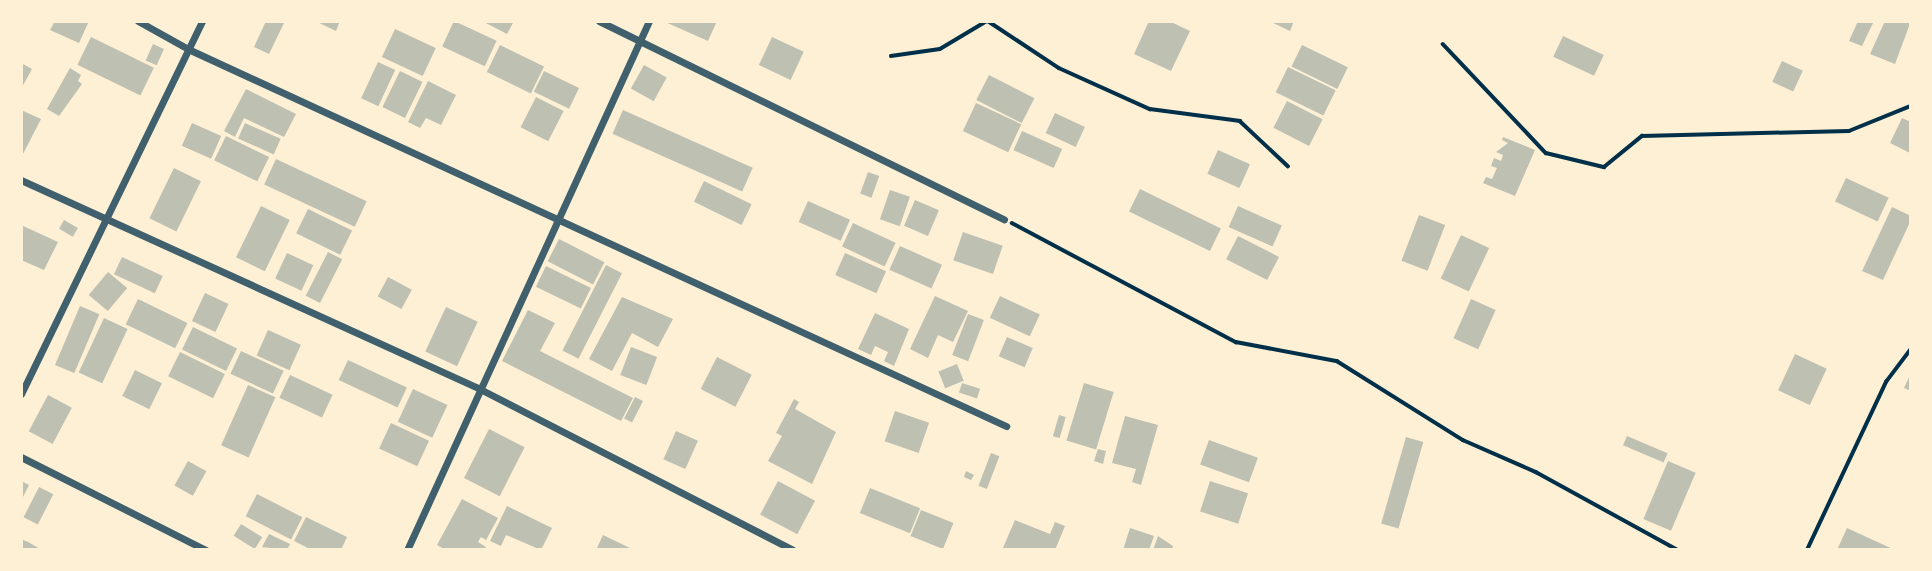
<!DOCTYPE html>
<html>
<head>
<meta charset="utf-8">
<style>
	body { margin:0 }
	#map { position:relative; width:1932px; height:571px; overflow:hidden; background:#fdf0d5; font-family:"Work Sans",sans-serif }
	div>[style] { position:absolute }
	.building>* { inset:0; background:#bec0b2; transform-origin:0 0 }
	.path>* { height:3.5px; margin:-1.75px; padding:0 1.75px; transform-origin:1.75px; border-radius:1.75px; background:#003049 }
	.minor>* { height:7px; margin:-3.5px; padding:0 3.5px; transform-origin:3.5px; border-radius:3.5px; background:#3f606c }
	span { translate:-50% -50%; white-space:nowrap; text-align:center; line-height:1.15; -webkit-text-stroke:5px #fdf0d5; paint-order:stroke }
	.frame { position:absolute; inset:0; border:23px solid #fdf0d5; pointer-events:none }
</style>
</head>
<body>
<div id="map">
	<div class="building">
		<i style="clip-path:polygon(55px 21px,89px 21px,79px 43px,50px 30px)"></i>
		<i style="clip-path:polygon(266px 21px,285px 21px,269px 54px,254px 47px)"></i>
		<i style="clip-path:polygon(315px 21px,340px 21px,336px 31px)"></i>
		<i style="left:454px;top:21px;width:47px;height:28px;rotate:25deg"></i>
		<i style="clip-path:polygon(482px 21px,514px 21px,507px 34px)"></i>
		<i style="clip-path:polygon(663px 21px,717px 21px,708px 41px)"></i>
		<i style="clip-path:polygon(1149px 21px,1169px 21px,1190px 31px,1171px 71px,1134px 54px)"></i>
		<i style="clip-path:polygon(1269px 21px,1294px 21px,1290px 31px)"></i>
		<i style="clip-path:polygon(1858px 21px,1874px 21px,1862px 46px,1849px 41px)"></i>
		<i style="clip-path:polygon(1885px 21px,1911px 21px,1895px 64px,1870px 54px)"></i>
		<i style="left:395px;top:29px;width:45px;height:31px;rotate:25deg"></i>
		<i style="left:1563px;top:36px;width:45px;height:23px;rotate:25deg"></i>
		<i style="left:91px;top:37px;width:70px;height:31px;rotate:26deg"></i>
		<i style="left:772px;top:37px;width:35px;height:31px;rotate:25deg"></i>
		<i style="left:153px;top:44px;width:12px;height:18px;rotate:24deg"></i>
		<i style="left:500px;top:45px;width:49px;height:30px;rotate:26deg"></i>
		<i style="left:1302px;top:45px;width:51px;height:24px;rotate:26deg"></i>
		<i style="left:1782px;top:61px;width:23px;height:23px;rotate:25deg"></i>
		<i style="left:378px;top:62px;width:19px;height:40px;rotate:25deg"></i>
		<i style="clip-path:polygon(21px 63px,32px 69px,21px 89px)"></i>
		<i style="left:644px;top:65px;width:26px;height:27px;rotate:29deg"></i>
		<i style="left:1288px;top:67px;width:53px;height:28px;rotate:26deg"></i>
		<i style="clip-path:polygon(70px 68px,81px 75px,78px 81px,82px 84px,59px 116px,47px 109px)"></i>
		<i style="left:400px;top:71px;width:25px;height:40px;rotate:26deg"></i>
		<i style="left:544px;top:71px;width:39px;height:23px;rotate:26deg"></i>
		<i style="left:989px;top:75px;width:51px;height:28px;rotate:27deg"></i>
		<i style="clip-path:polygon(428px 81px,456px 95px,441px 125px,426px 118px,420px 128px,408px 122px)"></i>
		<i style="clip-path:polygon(246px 89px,296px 114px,284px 137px,244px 118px,235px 137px,224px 131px)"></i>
		<i style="left:536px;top:97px;width:31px;height:34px;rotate:27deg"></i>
		<i style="left:1287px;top:101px;width:40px;height:30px;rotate:27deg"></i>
		<i style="left:976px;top:103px;width:50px;height:31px;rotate:25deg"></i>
		<i style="clip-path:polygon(21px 110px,41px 119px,23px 154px,21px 153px)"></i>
		<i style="left:623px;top:110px;width:142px;height:26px;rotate:24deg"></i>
		<i style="left:1055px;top:113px;width:33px;height:22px;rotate:25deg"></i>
		<i style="clip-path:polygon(1902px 118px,1911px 122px,1910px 153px,1890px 143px)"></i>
		<i style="left:192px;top:123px;width:32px;height:25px;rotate:24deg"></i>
		<i style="left:245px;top:123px;width:39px;height:17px;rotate:24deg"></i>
		<i style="left:1022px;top:131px;width:44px;height:21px;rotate:24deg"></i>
		<i style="left:226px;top:136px;width:48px;height:27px;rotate:26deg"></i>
		<i style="clip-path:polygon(1503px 137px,1535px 150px,1515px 196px,1483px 183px,1486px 177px,1492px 179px,1497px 168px,1491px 166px,1494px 158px,1501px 161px,1503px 155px,1496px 152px,1508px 143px,1502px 140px)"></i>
		<i style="left:1218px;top:150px;width:35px;height:26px;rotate:24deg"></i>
		<i style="left:276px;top:159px;width:100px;height:28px;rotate:25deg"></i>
		<i style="left:174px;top:168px;width:30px;height:56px;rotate:26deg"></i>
		<i style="left:868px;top:172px;width:12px;height:23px;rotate:20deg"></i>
		<i style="left:1846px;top:178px;width:47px;height:26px;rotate:25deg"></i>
		<i style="left:704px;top:181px;width:53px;height:23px;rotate:26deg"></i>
		<i style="left:1140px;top:189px;width:90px;height:25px;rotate:26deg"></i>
		<i style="left:890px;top:190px;width:21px;height:31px;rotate:19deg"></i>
		<i style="left:915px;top:200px;width:26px;height:28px;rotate:23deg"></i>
		<i style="left:808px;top:201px;width:46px;height:23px;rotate:24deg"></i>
		<i style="left:261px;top:206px;width:32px;height:57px;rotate:26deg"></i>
		<i style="left:1238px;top:206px;width:48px;height:23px;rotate:24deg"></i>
		<i style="clip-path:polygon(1892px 207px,1911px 216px,1911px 220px,1883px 280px,1862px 271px)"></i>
		<i style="left:308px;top:209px;width:49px;height:27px;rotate:26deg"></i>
		<i style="left:1419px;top:215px;width:28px;height:49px;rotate:21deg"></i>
		<i style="left:64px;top:220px;width:16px;height:10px;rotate:30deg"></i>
		<i style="left:853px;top:223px;width:47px;height:26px;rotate:25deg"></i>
		<i style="clip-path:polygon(21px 225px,58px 242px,44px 270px,21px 260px)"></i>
		<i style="left:963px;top:232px;width:42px;height:30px;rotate:19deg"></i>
		<i style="left:1461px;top:235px;width:31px;height:48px;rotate:25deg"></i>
		<i style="left:1238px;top:236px;width:46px;height:26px;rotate:27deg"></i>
		<i style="left:559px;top:239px;width:51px;height:25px;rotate:27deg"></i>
		<i style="left:900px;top:246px;width:46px;height:26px;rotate:24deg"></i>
		<i style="left:328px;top:252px;width:16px;height:49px;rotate:27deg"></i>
		<i style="left:287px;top:253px;width:29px;height:28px;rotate:25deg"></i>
		<i style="left:845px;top:253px;width:45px;height:24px;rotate:24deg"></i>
		<i style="left:122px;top:257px;width:45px;height:19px;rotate:25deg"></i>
		<i style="left:606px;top:265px;width:18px;height:96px;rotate:27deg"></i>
		<i style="left:546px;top:266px;width:50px;height:23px;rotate:26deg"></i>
		<i style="left:108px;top:272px;width:25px;height:30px;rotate:40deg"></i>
		<i style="left:388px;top:277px;width:27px;height:22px;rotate:28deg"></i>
		<i style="left:205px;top:293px;width:26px;height:31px;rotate:25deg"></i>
		<i style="clip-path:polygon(935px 296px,968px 311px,953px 342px,938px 335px,928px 358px,910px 349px)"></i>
		<i style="left:1000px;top:296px;width:44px;height:24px;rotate:25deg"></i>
		<i style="clip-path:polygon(622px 297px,673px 319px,658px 347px,632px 333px,612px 371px,589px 359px)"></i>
		<i style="left:138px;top:299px;width:55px;height:28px;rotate:26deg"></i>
		<i style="left:1471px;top:299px;width:27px;height:43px;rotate:24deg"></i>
		<i style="left:80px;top:306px;width:21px;height:64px;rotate:23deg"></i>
		<i style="left:446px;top:307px;width:35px;height:49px;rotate:25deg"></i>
		<i style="clip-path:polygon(528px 310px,555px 323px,540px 351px,633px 398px,621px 421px,502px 361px)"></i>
		<i style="clip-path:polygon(875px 313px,909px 329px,894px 366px,884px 361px,888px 352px,875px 346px,871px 355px,858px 349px)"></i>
		<i style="left:968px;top:314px;width:17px;height:44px;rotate:21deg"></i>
		<i style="left:104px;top:318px;width:26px;height:60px;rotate:25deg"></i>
		<i style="left:193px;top:327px;width:49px;height:25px;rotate:26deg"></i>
		<i style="left:268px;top:330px;width:36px;height:28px;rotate:24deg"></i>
		<i style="left:1007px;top:337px;width:28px;height:21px;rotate:23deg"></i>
		<i style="left:631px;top:347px;width:28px;height:30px;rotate:21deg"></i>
		<i style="left:241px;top:351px;width:47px;height:25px;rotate:25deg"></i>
		<i style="left:180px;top:352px;width:50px;height:27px;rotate:26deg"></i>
		<i style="left:1795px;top:354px;width:35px;height:40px;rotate:25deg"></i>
		<i style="left:717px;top:357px;width:39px;height:36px;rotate:27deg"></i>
		<i style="left:348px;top:360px;width:65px;height:22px;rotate:25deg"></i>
		<i style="left:957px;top:364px;width:18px;height:20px;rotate:68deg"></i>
		<i style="left:135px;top:370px;width:30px;height:29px;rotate:26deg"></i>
		<i style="clip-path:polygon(1911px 373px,1911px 391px,1904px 388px)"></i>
		<i style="left:290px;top:375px;width:47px;height:25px;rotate:25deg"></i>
		<i style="left:962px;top:383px;width:19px;height:10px;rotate:18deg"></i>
		<i style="left:1084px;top:383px;width:31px;height:60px;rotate:17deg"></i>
		<i style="left:248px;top:385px;width:30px;height:66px;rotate:24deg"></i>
		<i style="left:413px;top:389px;width:38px;height:36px;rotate:25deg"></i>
		<i style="left:48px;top:395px;width:27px;height:41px;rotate:28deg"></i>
		<i style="left:635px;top:397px;width:9px;height:24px;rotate:27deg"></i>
		<i style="clip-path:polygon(794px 399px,799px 402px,795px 409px,836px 432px,812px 484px,768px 461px,782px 436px,776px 433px)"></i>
		<i style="left:895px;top:411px;width:36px;height:32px;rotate:19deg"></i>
		<i style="left:1059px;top:415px;width:7px;height:22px;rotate:16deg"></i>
		<i style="clip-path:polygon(1125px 416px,1158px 425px,1141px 485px,1132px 482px,1136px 469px,1112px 463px)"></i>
		<i style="left:391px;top:423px;width:42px;height:28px;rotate:25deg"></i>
		<i style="left:489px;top:429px;width:40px;height:55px;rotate:27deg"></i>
		<i style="left:676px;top:431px;width:24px;height:31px;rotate:24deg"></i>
		<i style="left:1627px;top:436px;width:44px;height:10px;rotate:23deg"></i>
		<i style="left:1406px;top:437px;width:18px;height:90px;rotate:16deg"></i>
		<i style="left:1209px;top:440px;width:52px;height:26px;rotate:20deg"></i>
		<i style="clip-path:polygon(1098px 449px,1106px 451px,1103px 464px,1094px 461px)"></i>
		<i style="left:991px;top:453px;width:9px;height:35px;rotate:21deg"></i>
		<i style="left:188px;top:461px;width:21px;height:28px;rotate:29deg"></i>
		<i style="left:1668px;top:461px;width:30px;height:63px;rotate:23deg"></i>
		<i style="clip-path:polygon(966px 471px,974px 475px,971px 480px,964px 477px)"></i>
		<i style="clip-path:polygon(21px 481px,29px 485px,21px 501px)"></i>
		<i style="left:778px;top:481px;width:42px;height:38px;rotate:28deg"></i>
		<i style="left:1210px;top:481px;width:40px;height:32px;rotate:18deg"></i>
		<i style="left:39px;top:487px;width:16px;height:34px;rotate:27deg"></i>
		<i style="left:870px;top:488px;width:54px;height:27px;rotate:22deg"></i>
		<i style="left:257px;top:494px;width:51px;height:25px;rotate:27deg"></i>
		<i style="clip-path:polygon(462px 499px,498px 518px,486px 540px,481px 537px,478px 542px,486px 547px,484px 550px,446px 550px,437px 545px)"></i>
		<i style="clip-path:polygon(507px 506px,552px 528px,541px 550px,506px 535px,501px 546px,490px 541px)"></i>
		<i style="left:921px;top:510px;width:35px;height:28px;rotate:22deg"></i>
		<i style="clip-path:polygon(306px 517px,347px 537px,341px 550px,312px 550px,294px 541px)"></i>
		<i style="clip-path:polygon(1015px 520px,1050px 534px,1055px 522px,1065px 526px,1055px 550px,1002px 550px)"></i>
		<i style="left:241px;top:524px;width:25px;height:14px;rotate:32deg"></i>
		<i style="clip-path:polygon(1130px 528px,1154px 536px,1149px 550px,1123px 550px)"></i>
		<i style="clip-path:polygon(1847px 528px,1895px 550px,1837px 550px)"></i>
		<i style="clip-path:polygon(269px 534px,290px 544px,287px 550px,262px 547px)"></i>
		<i style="clip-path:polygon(603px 535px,634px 550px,596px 550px)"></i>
		<i style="clip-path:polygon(1158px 536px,1173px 546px,1172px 550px,1153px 550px)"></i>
		<i style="clip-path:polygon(21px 539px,28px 542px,42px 550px,21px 550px)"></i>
	</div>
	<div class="path">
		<i style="left:988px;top:21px;width:85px;rotate:33.5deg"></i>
		<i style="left:1059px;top:68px;width:100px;rotate:24.3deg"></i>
		<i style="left:1150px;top:109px;width:91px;rotate:7.6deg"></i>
		<i style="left:1240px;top:121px;width:66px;rotate:43.2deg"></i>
		<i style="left:1443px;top:44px;width:150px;rotate:46.6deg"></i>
		<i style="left:1546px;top:153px;width:60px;rotate:13.6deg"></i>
		<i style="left:1604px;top:167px;width:49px;rotate:-39.2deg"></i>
		<i style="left:1642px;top:136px;width:207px;rotate:-1.4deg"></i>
		<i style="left:1849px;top:131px;width:67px;rotate:-22deg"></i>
		<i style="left:891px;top:56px;width:49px;rotate:-8.1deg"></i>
		<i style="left:940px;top:49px;width:55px;rotate:-30.8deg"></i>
		<i style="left:1012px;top:223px;width:254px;rotate:28deg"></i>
		<i style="left:1236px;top:342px;width:103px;rotate:10.7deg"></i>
		<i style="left:1337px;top:361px;width:149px;rotate:32.1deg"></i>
		<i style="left:1463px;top:440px;width:80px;rotate:23.7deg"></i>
		<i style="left:1536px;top:472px;width:162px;rotate:28.8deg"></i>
		<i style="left:1807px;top:550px;width:186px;rotate:-64.8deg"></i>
		<i style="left:1886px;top:382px;width:41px;rotate:-52.9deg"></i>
	</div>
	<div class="minor">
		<i style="left:138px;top:21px;width:57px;rotate:29.2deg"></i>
		<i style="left:188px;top:49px;width:901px;rotate:24.74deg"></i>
		<i style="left:599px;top:21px;width:451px;rotate:26.1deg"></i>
		<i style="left:21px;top:180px;width:502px;rotate:24.47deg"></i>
		<i style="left:478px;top:388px;width:354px;rotate:27.2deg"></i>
		<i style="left:21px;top:394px;width:415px;rotate:-64.1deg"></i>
		<i style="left:21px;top:457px;width:207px;rotate:26.7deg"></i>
		<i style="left:407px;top:550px;width:582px;rotate:-65.42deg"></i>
	</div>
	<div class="frame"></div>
</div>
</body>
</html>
